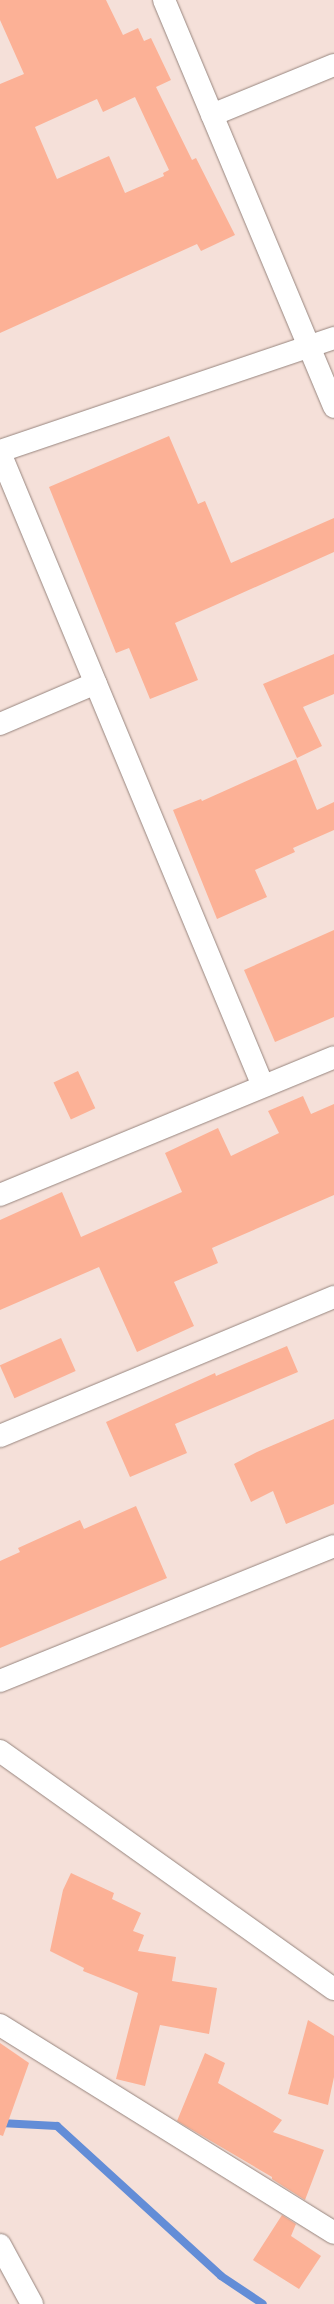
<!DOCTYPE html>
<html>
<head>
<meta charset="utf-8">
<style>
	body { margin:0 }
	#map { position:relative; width:334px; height:2304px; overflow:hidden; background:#f5e0d9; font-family:Quicksand,sans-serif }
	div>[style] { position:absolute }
	.stream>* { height:8px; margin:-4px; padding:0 4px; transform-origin:4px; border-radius:4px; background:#638dd7 }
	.building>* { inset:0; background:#fcb196; transform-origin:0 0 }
	.roads { filter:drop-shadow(0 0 1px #97857e) drop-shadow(0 0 1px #97857e) }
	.minor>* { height:22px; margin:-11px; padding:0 11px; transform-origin:11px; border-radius:11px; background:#fff }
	span { translate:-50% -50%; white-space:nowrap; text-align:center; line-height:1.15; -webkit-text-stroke:3px #fff; paint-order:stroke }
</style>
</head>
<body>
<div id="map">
	<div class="stream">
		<i style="left:0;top:2123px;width:57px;rotate:3deg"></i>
		<i style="left:57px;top:2126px;width:222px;rotate:42.4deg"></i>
		<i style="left:221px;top:2276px;width:50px;rotate:33.7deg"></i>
	</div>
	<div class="building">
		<i style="clip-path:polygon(evenodd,0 0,106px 0,123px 35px,138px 28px,144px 41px,151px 38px,171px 80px,156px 87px,192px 160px,196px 158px,235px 235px,201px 251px,197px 244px,0 333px,0 84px,24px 74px,0 20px,0 0,135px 97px,169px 170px,163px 173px,164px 176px,125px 193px,109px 156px,57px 179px,35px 127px,97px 99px,103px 112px,135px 97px)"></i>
		<i style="clip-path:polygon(169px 436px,198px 504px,205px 501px,231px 563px,334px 518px,334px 552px,175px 623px,198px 680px,150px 699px,129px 648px,116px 653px,49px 487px)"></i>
		<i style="clip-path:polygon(334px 654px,334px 694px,303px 707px,322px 746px,297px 758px,263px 684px)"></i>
		<i style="clip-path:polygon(296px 759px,317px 810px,334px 802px,334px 830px,293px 848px,295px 852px,255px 870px,267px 897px,217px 919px,173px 810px,201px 799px,202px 801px)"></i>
		<i style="clip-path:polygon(334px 930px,334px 1017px,275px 1042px,244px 970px)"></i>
		<i style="left:78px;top:1071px;width:41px;height:27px;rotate:65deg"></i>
		<i style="clip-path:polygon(303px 1096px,311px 1114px,334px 1104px,334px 1195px,212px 1248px,218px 1263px,174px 1282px,194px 1326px,137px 1352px,99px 1267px,0 1310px,0 1220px,62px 1192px,81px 1237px,182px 1192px,165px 1153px,218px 1128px,231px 1156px,279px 1133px,268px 1111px)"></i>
		<i style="left:61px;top:1338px;width:36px;height:67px;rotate:66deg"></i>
		<i style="clip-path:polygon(287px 1346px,298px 1372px,175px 1424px,187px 1453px,130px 1477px,106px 1422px,215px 1373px,216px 1376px)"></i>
		<i style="clip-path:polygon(334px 1419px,334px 1504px,286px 1524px,273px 1491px,251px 1502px,234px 1464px,257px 1452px)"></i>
		<i style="clip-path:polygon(136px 1506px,167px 1578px,0 1648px,0 1561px,20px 1552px,18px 1548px,80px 1520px,84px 1529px)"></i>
		<i style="clip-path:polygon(71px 1873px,114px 1893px,112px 1899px,141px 1913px,133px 1931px,144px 1935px,138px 1951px,176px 1957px,172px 1981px,217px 1988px,209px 2034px,160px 2025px,145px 2086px,116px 2079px,138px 1993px,83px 1971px,84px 1968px,50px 1951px,63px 1890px)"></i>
		<i style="clip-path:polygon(308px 2020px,334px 2036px,334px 2077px,328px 2105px,288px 2094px)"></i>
		<i style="clip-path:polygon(0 2043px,29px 2063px,3px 2136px,0 2135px)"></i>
		<i style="clip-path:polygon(205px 2053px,225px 2063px,218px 2083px,282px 2120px,273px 2132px,324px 2150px,305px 2200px,272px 2179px,272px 2177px,177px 2121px)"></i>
		<i style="clip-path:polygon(282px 2215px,296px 2224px,291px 2236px,321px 2256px,299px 2289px,253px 2260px)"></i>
	</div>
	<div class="roads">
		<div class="minor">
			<i style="left:164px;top:0;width:441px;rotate:67.3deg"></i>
			<i style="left:212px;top:115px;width:132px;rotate:-22.3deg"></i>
			<i style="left:0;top:451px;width:353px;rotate:-18.7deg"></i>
			<i style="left:0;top:453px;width:685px;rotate:67.44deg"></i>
			<i style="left:0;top:724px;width:104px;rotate:-23.1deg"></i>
			<i style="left:0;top:1195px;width:361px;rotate:-22.4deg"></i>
			<i style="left:0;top:1436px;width:362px;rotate:-22.6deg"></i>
			<i style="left:0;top:1681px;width:360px;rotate:-22deg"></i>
			<i style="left:0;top:1751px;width:410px;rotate:35.5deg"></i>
			<i style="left:0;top:2025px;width:393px;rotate:31.9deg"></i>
			<i style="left:0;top:2245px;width:67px;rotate:61.5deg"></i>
		</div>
	</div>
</div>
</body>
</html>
